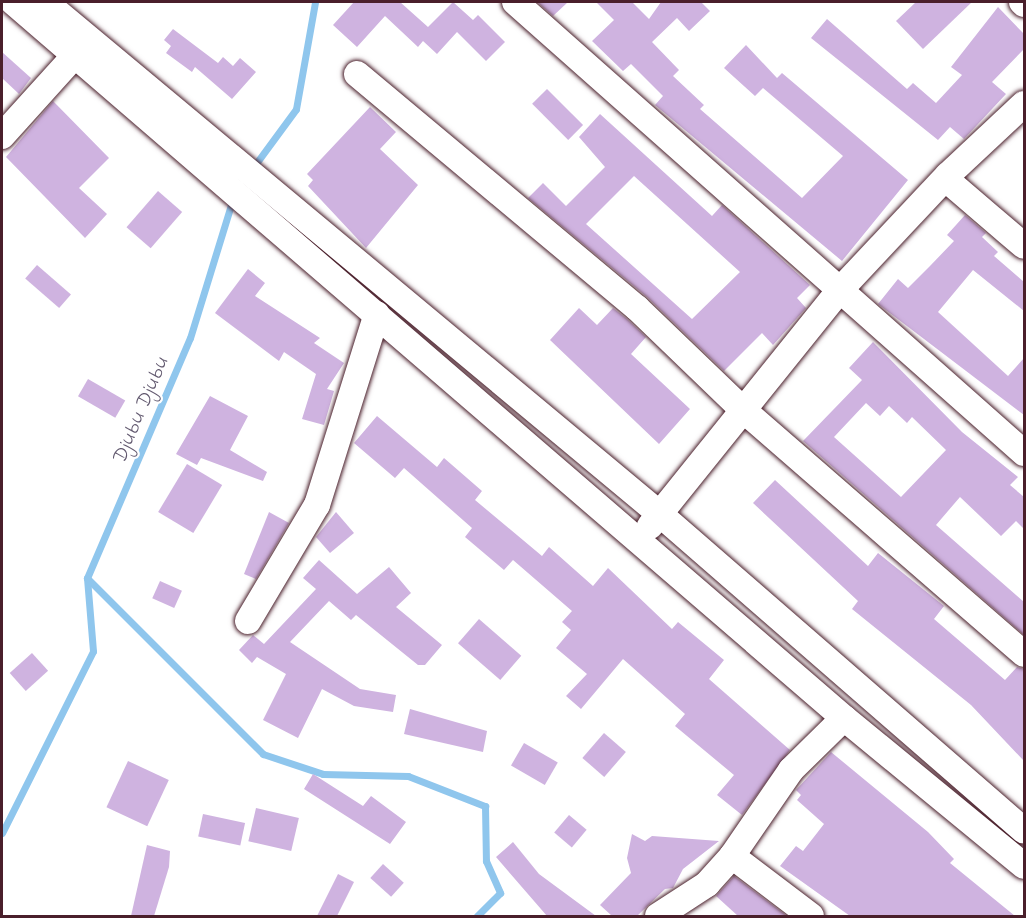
<!DOCTYPE html>
<html>
<head>
<meta charset="utf-8">
<style>
	body { margin:0 }
	#map { position:relative; width:1026px; height:918px; overflow:hidden; background:#fff; font-family:"Indie Flower",sans-serif }
	div>[style] { position:absolute }
	.stream>* { height:7px; margin:-3.5px; padding:0 3.5px; transform-origin:3.5px; border-radius:3.5px; background:#8fc6ed }
	.building>* { inset:0; background:#cfb3e0; transform-origin:0 0 }
	.roads { filter:drop-shadow(0 0 2px #4a1f2b) drop-shadow(0 0 2px #4a1f2b) }
	.street>* { height:26px; margin:-13px; padding:0 13px; transform-origin:13px; border-radius:13px; background:#fff }
	span { translate:-50% -50%; white-space:nowrap; text-align:center; line-height:1.15; -webkit-text-stroke:4.5px #fff; paint-order:stroke }
	.water-label { font-size:21px; color:#62596f; font-style:italic }
	.frame { position:absolute; inset:0; border:3px solid #4a1f2b; pointer-events:none }
</style>
</head>
<body>
<div id="map">
	<div class="stream">
		<i style="left:252px;top:169px;width:74px;rotate:-53.7deg"></i>
		<i style="left:296px;top:109px;width:109px;rotate:-79.9deg"></i>
		<i style="left:87px;top:578px;width:249px;rotate:45deg"></i>
		<i style="left:263px;top:754px;width:63px;rotate:18.4deg"></i>
		<i style="left:323px;top:774px;width:85px;rotate:1.3deg"></i>
		<i style="left:408px;top:776px;width:83px;rotate:21.3deg"></i>
		<i style="left:485px;top:806px;width:55px;rotate:89deg"></i>
		<i style="left:486px;top:861px;width:35px;rotate:66deg"></i>
		<i style="left:500px;top:893px;width:33px;rotate:135deg"></i>
		<i style="left:2px;top:833px;width:203px;rotate:-63.4deg"></i>
		<i style="left:93px;top:651px;width:73px;rotate:-94.7deg"></i>
		<i style="left:87px;top:578px;width:261px;rotate:-66.8deg"></i>
		<i style="left:190px;top:338px;width:146px;rotate:-72.9deg"></i>
	</div>
	<div class="building">
		<i style="clip-path:polygon(354px 2px,400px 2px,428px 27px,453px 2px,473px 20px,478px 15px,505px 42px,486px 61px,457px 32px,437px 54px,423px 41px,418px 47px,385px 16px,357px 47px,333px 25px)"></i>
		<i style="clip-path:polygon(537px 2px,568px 2px,553px 16px)"></i>
		<i style="clip-path:polygon(596px 2px,632px 2px,649px 19px,661px 2px,701px 2px,710px 11px,689px 31px,677px 18px,652px 42px,679px 70px,673px 76px,704px 105px,700px 109px,802px 198px,843px 156px,763px 88px,755px 96px,724px 68px,746px 45px,777px 78px,782px 73px,908px 180px,842px 261px,655px 105px,663px 96px,631px 64px,623px 71px,592px 41px,614px 20px)"></i>
		<i style="clip-path:polygon(916px 2px,972px 2px,923px 49px,896px 21px)"></i>
		<i style="clip-path:polygon(998px 7px,1024px 34px,1024px 49px,992px 82px,1006px 94px,964px 139px,950px 127px,938px 140px,811px 38px,827px 19px,907px 89px,913px 83px,936px 103px,962px 75px,951px 67px)"></i>
		<i style="clip-path:polygon(173px 29px,218px 63px,223px 57px,233px 66px,240px 58px,256px 72px,232px 99px,195px 67px,192px 72px,166px 53px,171px 46px,164px 40px)"></i>
		<i style="clip-path:polygon(2px 52px,31px 78px,19px 94px,2px 78px)"></i>
		<i style="left:547px;top:89px;width:51px;height:21px;rotate:45deg"></i>
		<i style="clip-path:polygon(53px 101px,109px 158px,79px 188px,107px 214px,85px 238px,6px 157px)"></i>
		<i style="clip-path:polygon(370px 107px,396px 132px,380px 149px,418px 185px,366px 248px,308px 186px,313px 180px,307px 174px)"></i>
		<i style="clip-path:polygon(evenodd,600px 114px,712px 216px,722px 205px,810px 285px,797px 298px,806px 308px,773px 345px,762px 333px,724px 371px,647px 297px,528px 198px,543px 183px,566px 206px,605px 167px,579px 137px,600px 114px,634px 176px,740px 272px,692px 319px,586px 224px,634px 176px)"></i>
		<i style="left:158px;top:191px;width:32px;height:48px;rotate:41deg"></i>
		<i style="clip-path:polygon(965px 215px,986px 233px,982px 237px,998px 252px,994px 256px,1024px 282px,1024px 311px,973px 270px,938px 312px,1008px 376px,1024px 358px,1024px 415px,878px 304px,898px 279px,908px 288px,930px 266px,954px 241px,947px 235px)"></i>
		<i style="left:37px;top:265px;width:45px;height:18px;rotate:41deg"></i>
		<i style="clip-path:polygon(248px 269px,265px 283px,255px 296px,320px 338px,314px 343px,344px 363px,327px 389px,334px 391px,324px 425px,302px 419px,316px 374px,284px 352px,279px 361px,215px 313px)"></i>
		<i style="clip-path:polygon(579px 308px,597px 325px,613px 308px,627px 319px,646px 337px,631px 354px,690px 409px,659px 444px,550px 340px)"></i>
		<i style="clip-path:polygon(evenodd,873px 342px,962px 432px,1018px 477px,1010px 485px,1024px 497px,1024px 529px,1016px 521px,1001px 536px,960px 497px,936px 525px,1024px 602px,1024px 635px,803px 441px,862px 380px,849px 368px,873px 342px,866px 403px,880px 416px,889px 406px,907px 423px,912px 417px,946px 450px,901px 497px,834px 437px,866px 403px)"></i>
		<i style="left:88px;top:379px;width:43px;height:20px;rotate:30deg"></i>
		<i style="clip-path:polygon(210px 396px,248px 416px,230px 450px,267px 472px,263px 481px,201px 458px,197px 465px,176px 454px)"></i>
		<i style="clip-path:polygon(377px 416px,437px 467px,444px 458px,482px 491px,475px 500px,542px 556px,549px 547px,593px 586px,608px 568px,672px 629px,678px 622px,724px 660px,709px 679px,790px 750px,742px 815px,717px 795px,734px 775px,675px 726px,685px 714px,623px 659px,581px 709px,566px 696px,587px 674px,556px 648px,571px 630px,562px 622px,572px 611px,513px 560px,504px 570px,465px 537px,472px 528px,404px 468px,395px 478px,354px 443px)"></i>
		<i style="left:187px;top:464px;width:41px;height:56px;rotate:31deg"></i>
		<i style="clip-path:polygon(775px 480px,868px 566px,878px 553px,944px 606px,934px 619px,1005px 680px,1017px 667px,1024px 669px,1024px 761px,971px 705px,852px 609px,858px 601px,753px 503px)"></i>
		<i style="clip-path:polygon(269px 512px,289px 523px,256px 579px,244px 574px)"></i>
		<i style="clip-path:polygon(336px 512px,354px 533px,330px 553px,316px 537px)"></i>
		<i style="clip-path:polygon(319px 560px,357px 594px,389px 567px,411px 593px,396px 607px,442px 645px,425px 665px,418px 665px,356px 615px,351px 620px,329px 601px,290px 642px,360px 689px,396px 695px,393px 712px,354px 706px,322px 689px,298px 738px,263px 720px,286px 674px,257px 657px,252px 663px,239px 650px,253px 635px,264px 644px,316px 589px,303px 578px)"></i>
		<i style="left:160px;top:581px;width:24px;height:19px;rotate:24deg"></i>
		<i style="left:479px;top:619px;width:56px;height:32px;rotate:41deg"></i>
		<i style="left:32px;top:653px;width:24px;height:30px;rotate:48deg"></i>
		<i style="clip-path:polygon(410px 709px,487px 731px,483px 752px,404px 734px)"></i>
		<i style="left:604px;top:733px;width:29px;height:33px;rotate:41deg"></i>
		<i style="left:524px;top:743px;width:39px;height:26px;rotate:30deg"></i>
		<i style="clip-path:polygon(831px 752px,928px 832px,954px 859px,950px 863px,1015px 916px,850px 916px,780px 866px,796px 846px,803px 851px,824px 824px,797px 800px,801px 795px,796px 790px)"></i>
		<i style="left:128px;top:761px;width:45px;height:51px;rotate:25deg"></i>
		<i style="clip-path:polygon(313px 774px,363px 806px,371px 796px,406px 822px,390px 844px,304px 789px)"></i>
		<i style="left:256px;top:808px;width:44px;height:34px;rotate:13deg"></i>
		<i style="left:203px;top:814px;width:43px;height:23px;rotate:12deg"></i>
		<i style="left:569px;top:815px;width:23px;height:23px;rotate:40deg"></i>
		<i style="clip-path:polygon(632px 834px,645px 841px,652px 836px,719px 841px,683px 869px,673px 888px,665px 889px,637px 916px,612px 916px,600px 905px,631px 873px,627px 858px)"></i>
		<i style="clip-path:polygon(513px 842px,539px 874px,596px 916px,547px 916px,496px 857px)"></i>
		<i style="clip-path:polygon(147px 845px,170px 851px,169px 867px,154px 916px,131px 916px)"></i>
		<i style="left:383px;top:864px;width:28px;height:19px;rotate:42deg"></i>
		<i style="clip-path:polygon(338px 874px,354px 882px,337px 916px,317px 916px)"></i>
		<i style="clip-path:polygon(734px 876px,787px 916px,738px 916px,716px 896px)"></i>
	</div>
	<div class="roads">
		<div class="street">
			<i style="left:13px;top:2px;width:1097px;rotate:40.75deg"></i>
			<i style="left:844px;top:718px;width:233px;rotate:39.4deg"></i>
			<i style="left:45px;top:2px;width:802px;rotate:39.79deg"></i>
			<i style="left:661px;top:515px;width:481px;rotate:41deg"></i>
			<i style="left:515px;top:2px;width:680px;rotate:41.54deg"></i>
			<i style="left:1022px;top:2px;width:3px;rotate:45deg"></i>
			<i style="left:357px;top:74px;width:365px;rotate:39.9deg"></i>
			<i style="left:637px;top:308px;width:144px;rotate:43.9deg"></i>
			<i style="left:741px;top:408px;width:375px;rotate:41deg"></i>
			<i style="left:2px;top:136px;width:110px;rotate:-47.9deg"></i>
			<i style="left:947px;top:180px;width:101px;rotate:40.6deg"></i>
			<i style="left:650px;top:526px;width:302px;rotate:-51.2deg"></i>
			<i style="left:839px;top:291px;width:159px;rotate:-46.8deg"></i>
			<i style="left:948px;top:175px;width:104px;rotate:-43.1deg"></i>
			<i style="left:248px;top:621px;width:135px;rotate:-59.3deg"></i>
			<i style="left:317px;top:505px;width:200px;rotate:-72.6deg"></i>
			<i style="left:732px;top:856px;width:99px;rotate:37.2deg"></i>
			<i style="left:658px;top:916px;width:59px;rotate:-33.1deg"></i>
			<i style="left:707px;top:884px;width:38px;rotate:-48deg"></i>
			<i style="left:732px;top:856px;width:104px;rotate:-55.5deg"></i>
			<i style="left:791px;top:770px;width:74px;rotate:-44.5deg"></i>
		</div>
	</div>
	<div class="water-label">
		<span style="left:141px;top:411px;rotate:-67deg">Djubu Djubu</span>
	</div>
	<div class="frame"></div>
</div>
</body>
</html>
